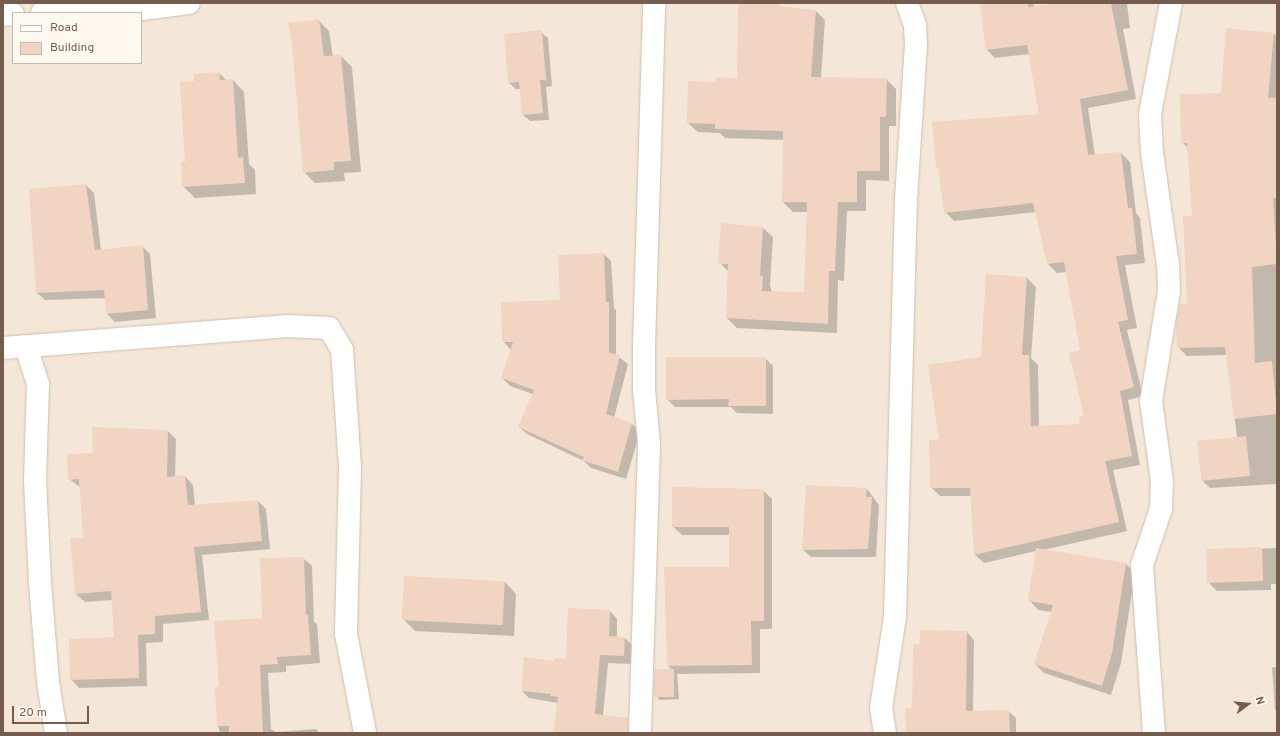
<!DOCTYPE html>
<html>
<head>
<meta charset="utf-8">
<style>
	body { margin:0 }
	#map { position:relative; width:1280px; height:736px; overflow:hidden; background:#fcf5e9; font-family:Overpass,sans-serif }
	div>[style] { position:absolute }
	.residential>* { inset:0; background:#f4e7d8 }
	.shadow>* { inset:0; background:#0003 }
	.building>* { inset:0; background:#f1d4c2; transform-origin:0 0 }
	.roads { filter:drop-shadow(0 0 1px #cebdaf) drop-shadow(0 0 1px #cebdaf) }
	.minor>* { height:22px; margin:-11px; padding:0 11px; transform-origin:11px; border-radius:11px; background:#fff }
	span { translate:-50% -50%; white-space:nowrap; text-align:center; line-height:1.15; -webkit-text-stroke:3px #fef9f0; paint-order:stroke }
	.frame { position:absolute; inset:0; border:4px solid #765c4d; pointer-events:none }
	.legend { position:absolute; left:12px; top:12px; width:130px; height:52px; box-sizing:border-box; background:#fef9f0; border:1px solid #c8baaf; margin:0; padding:5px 7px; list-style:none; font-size:12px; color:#765c4d }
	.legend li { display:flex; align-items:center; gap:8px; height:20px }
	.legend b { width:20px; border:1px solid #c8baaf }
	.north { position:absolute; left:1228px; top:684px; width:40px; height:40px; -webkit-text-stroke:3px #fef9f0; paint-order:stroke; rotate:74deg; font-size:11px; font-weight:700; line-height:16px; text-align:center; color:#765c4d }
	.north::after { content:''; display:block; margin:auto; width:14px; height:18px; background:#765c4d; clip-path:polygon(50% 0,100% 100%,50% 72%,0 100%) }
	.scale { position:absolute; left:12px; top:706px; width:77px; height:18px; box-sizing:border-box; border:2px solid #765c4d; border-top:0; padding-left:5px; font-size:12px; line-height:14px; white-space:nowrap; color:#765c4d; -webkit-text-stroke:3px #fef9f0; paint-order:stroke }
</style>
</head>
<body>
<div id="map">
	<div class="residential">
		<i style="clip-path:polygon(evenodd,3px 3px,1277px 3px,1277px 733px,3px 733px,3px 3px,13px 13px,141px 13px,141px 63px,13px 63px,13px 13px)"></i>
	</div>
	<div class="shadow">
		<i style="clip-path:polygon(985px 3px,1032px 3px,1036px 7px,1065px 3px,1127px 4px,1130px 28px,1123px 29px,1136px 99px,1088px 108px,1095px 156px,1121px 153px,1130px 162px,1136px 213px,1140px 218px,1145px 263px,1125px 265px,1137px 328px,1127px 330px,1143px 396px,1128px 400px,1140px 465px,1113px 470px,1127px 531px,1043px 550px,1126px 564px,1135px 573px,1121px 663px,1111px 695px,1044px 673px,1035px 664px,1052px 612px,1038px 610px,1029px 600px,1036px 551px,984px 563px,975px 555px,971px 496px,940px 496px,931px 487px,941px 440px,981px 358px,1027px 278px,1036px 287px,1031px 358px,1038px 365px,1039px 427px,1081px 425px,1085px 417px,1081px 351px,1066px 272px,1057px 273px,1048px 264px,1036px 212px,954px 221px,945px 212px,940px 170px,937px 167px,1041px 115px,1030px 54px,995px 58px,986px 49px)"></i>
		<i style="clip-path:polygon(777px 4px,781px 8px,816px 11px,825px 20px,821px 78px,886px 79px,896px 89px,896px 126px,889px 126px,889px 181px,866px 180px,866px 211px,847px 211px,844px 281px,838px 280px,837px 333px,737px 328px,727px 318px,729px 272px,720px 263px,763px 228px,773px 237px,770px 285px,772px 292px,805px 293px,807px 212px,793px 212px,783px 202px,784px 140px,725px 138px,720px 133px,698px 132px,688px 123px,717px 83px,738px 79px)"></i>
		<i style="clip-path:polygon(318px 20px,329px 31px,333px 57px,341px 56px,352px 67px,361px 172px,344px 173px,345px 181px,315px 183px,304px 172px)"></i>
		<i style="clip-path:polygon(541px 32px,548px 38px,552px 86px,546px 87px,549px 120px,530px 121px,523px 115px,521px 89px,516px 89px,509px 83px)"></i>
		<i style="clip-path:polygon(1274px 34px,1277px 37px,1277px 484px,1210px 488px,1201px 479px,1237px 438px,1227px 355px,1187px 356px,1178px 347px,1188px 305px,1194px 217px,1189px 149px,1182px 142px)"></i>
		<i style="clip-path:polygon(219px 73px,226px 80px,233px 80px,244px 92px,249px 164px,255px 170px,256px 194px,195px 198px,183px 186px,195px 82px)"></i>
		<i style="clip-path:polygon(86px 185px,94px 193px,101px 250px,142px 246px,150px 254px,156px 318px,115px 322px,107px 314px,106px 298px,45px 300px,37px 293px)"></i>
		<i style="clip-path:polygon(604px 254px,611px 261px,614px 308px,616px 310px,616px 355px,628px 364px,614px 418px,632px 424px,640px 432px,626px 479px,591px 468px,584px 461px,527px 434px,519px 427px,533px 394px,510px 386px,502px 378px,511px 350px,503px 341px,561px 301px)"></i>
		<i style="clip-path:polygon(765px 358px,773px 366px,773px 414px,737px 413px,731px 407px,675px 407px,667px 399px)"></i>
		<i style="clip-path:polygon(93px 428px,168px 431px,176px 439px,175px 477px,185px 476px,193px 485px,195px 506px,258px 501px,266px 509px,270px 549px,202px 555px,209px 620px,163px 624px,163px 642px,146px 643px,147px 686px,79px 688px,71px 679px,115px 638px,112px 600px,85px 602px,76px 594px,84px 539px,80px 487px,69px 479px,94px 454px)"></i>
		<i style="clip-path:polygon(867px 489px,879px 505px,876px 557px,811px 557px,803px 550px)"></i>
		<i style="clip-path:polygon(763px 490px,772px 499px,772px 629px,760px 629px,760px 673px,677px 674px,679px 699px,660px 700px,656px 696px,672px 670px,668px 666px,730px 568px,730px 535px,682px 535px,673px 527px)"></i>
		<i style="clip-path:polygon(1277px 548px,1277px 584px,1271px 584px,1271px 590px,1217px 591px,1208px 582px,1207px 550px)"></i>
		<i style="clip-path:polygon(303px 558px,312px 566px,314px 622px,317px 624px,320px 663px,286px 666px,286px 672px,268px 673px,271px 729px,276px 732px,316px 729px,319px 733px,220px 733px,218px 726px,220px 688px)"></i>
		<i style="clip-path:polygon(505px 582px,516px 594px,514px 636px,415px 631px,403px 619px)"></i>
		<i style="clip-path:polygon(610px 611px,617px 619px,617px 637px,625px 638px,632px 645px,632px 664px,608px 663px,603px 716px,613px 733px,554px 733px,558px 703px,529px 698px,522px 691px,554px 662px,567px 660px)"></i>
		<i style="clip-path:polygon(967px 632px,974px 640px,973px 711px,1008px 711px,1016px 718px,1016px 733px,907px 733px,913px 709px,921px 645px)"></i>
		<i style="clip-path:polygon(1272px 667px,1277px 667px,1277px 712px,1275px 710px)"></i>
	</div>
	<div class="building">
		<i style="clip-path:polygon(738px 3px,778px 3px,778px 6px,816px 10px,811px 77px,887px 78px,886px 117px,880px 117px,880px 171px,857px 171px,857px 202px,838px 202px,835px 271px,829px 271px,828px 324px,726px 318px,728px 264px,718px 264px,721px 223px,763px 227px,760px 276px,763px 276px,762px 291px,804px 292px,807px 202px,782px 202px,783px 131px,715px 129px,715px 124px,687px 123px,688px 81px,716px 82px,716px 77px,737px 78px)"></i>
		<i style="clip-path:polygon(980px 3px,1028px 3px,1028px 7px,1058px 3px,1111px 3px,1128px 90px,1080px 99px,1088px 155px,1121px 152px,1128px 208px,1132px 208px,1137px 254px,1116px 256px,1128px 320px,1118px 322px,1134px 387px,1120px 391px,1132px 456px,1105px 461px,1119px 522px,974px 555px,970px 488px,930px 488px,929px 440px,939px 439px,928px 365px,981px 357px,986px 274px,1027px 277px,1022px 355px,1029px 355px,1031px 426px,1080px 424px,1079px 417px,1084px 416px,1069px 353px,1080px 350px,1064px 262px,1047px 264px,1033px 203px,944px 213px,938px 167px,936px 167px,932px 122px,1039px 114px,1027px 45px,986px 50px)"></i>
		<i style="clip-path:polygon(319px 19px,324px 56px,341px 55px,351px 161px,334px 162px,334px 170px,303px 173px,292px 44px,288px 23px)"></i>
		<i style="clip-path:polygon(1226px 28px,1274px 33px,1268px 98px,1277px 98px,1277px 198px,1273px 198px,1277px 264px,1252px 267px,1255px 363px,1272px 361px,1277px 414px,1234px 419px,1225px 347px,1177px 348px,1176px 323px,1180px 304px,1187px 304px,1183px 216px,1192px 216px,1187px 143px,1181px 143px,1180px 94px,1221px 93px)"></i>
		<i style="clip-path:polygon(542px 30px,546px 80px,540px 80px,543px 113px,522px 115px,519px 82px,508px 83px,504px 34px)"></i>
		<i style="clip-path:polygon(219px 72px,220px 80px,233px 79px,238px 158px,243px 157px,245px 183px,182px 187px,181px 162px,185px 162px,180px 82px,194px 81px,194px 74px)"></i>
		<i style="clip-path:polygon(86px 184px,95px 250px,143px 245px,148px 310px,106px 314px,104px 290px,36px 293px,29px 189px)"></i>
		<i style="clip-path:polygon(604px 253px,606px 302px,609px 302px,609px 353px,620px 355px,606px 414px,632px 423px,618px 472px,582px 460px,584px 457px,518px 427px,534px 390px,501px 378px,513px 342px,502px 342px,501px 302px,560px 300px,558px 255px)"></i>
		<i style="clip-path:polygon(666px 357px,766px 357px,766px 406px,728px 406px,729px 399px,666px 400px)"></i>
		<i style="clip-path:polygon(92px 427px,168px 430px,167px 477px,185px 475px,188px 505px,258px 500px,262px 541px,194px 547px,201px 612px,155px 616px,155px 634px,138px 635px,139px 678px,70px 680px,69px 639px,114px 637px,111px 591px,75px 594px,70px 538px,83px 538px,79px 479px,68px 480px,67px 454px,93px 453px)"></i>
		<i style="left:1246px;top:436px;width:40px;height:49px;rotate:84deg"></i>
		<i style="clip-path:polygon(806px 485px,867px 488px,866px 497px,872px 497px,868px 549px,802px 550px)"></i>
		<i style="clip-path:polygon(672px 487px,764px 489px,764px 621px,751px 621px,752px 665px,667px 666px,664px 567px,729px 567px,729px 527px,672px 527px)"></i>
		<i style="left:1262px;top:547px;width:34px;height:56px;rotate:88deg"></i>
		<i style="clip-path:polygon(1036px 548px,1126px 563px,1112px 653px,1102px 686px,1034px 664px,1053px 605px,1028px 601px)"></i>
		<i style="clip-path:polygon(304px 557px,306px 615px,308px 615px,311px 655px,277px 657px,278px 664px,260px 665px,263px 733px,229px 733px,229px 726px,217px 726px,215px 687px,219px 687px,214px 621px,262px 618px,260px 558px)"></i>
		<i style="left:404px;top:576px;width:101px;height:44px;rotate:3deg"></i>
		<i style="clip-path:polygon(568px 608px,610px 610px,609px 636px,625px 637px,624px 656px,600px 655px,595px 714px,628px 718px,628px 733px,553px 733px,558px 697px,550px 696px,551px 694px,521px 691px,524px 657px,553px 661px,554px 658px,566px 659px)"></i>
		<i style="clip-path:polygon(920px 630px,967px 631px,966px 711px,1009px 710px,1010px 733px,906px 733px,905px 708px,912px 708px,913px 644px,920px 644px)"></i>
		<i style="left:654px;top:669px;width:20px;height:28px"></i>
	</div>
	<div class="roads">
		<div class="minor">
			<i style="left:42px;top:13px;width:100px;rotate:-2.3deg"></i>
			<i style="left:142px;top:9px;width:47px;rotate:-7.3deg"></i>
			<i style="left:3px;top:15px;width:10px;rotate:-6deg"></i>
			<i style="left:26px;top:347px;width:40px;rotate:72deg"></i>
			<i style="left:38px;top:385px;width:95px;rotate:91.8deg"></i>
			<i style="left:35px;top:480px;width:103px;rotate:87.2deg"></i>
			<i style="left:40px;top:583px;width:99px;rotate:85.4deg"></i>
			<i style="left:48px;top:682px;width:52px;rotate:81.1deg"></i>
			<i style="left:3px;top:348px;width:286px;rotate:-4.4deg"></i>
			<i style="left:288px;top:326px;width:41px;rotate:2.8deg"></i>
			<i style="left:329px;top:328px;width:26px;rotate:59deg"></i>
			<i style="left:342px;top:350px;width:118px;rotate:86.1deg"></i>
			<i style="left:350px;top:468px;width:166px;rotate:91.4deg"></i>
			<i style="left:346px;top:634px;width:101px;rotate:79.1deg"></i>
			<i style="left:640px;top:733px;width:289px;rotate:-88.2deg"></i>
			<i style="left:649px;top:444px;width:54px;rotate:-95.3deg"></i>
			<i style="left:644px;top:390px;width:43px;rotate:-90deg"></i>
			<i style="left:644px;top:347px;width:344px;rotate:-88.3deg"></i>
			<i style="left:885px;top:733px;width:25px;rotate:-99deg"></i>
			<i style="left:881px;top:708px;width:92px;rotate:-81.3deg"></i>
			<i style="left:895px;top:617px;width:418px;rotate:-88.5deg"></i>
			<i style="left:906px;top:199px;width:154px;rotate:-86.3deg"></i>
			<i style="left:916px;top:45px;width:20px;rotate:-93deg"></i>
			<i style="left:915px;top:25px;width:23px;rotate:-110deg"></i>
			<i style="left:1154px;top:733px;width:168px;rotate:-94.1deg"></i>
			<i style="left:1142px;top:565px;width:59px;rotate:-71.3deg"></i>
			<i style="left:1161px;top:509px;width:28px;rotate:-88deg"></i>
			<i style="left:1162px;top:481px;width:81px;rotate:-97.8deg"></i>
			<i style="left:1151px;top:401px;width:111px;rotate:-80.7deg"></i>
			<i style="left:1169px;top:291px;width:26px;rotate:-92deg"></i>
			<i style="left:1168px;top:265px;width:114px;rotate:-98.1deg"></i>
			<i style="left:1152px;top:152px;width:38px;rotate:-93deg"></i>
			<i style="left:1150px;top:114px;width:113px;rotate:-79.3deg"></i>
		</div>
	</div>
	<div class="frame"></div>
	<ul class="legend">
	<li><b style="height:5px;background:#fff"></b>Road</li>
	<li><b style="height:11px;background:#f1d4c2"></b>Building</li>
	</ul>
	<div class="north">N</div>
	<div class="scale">20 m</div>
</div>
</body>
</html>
